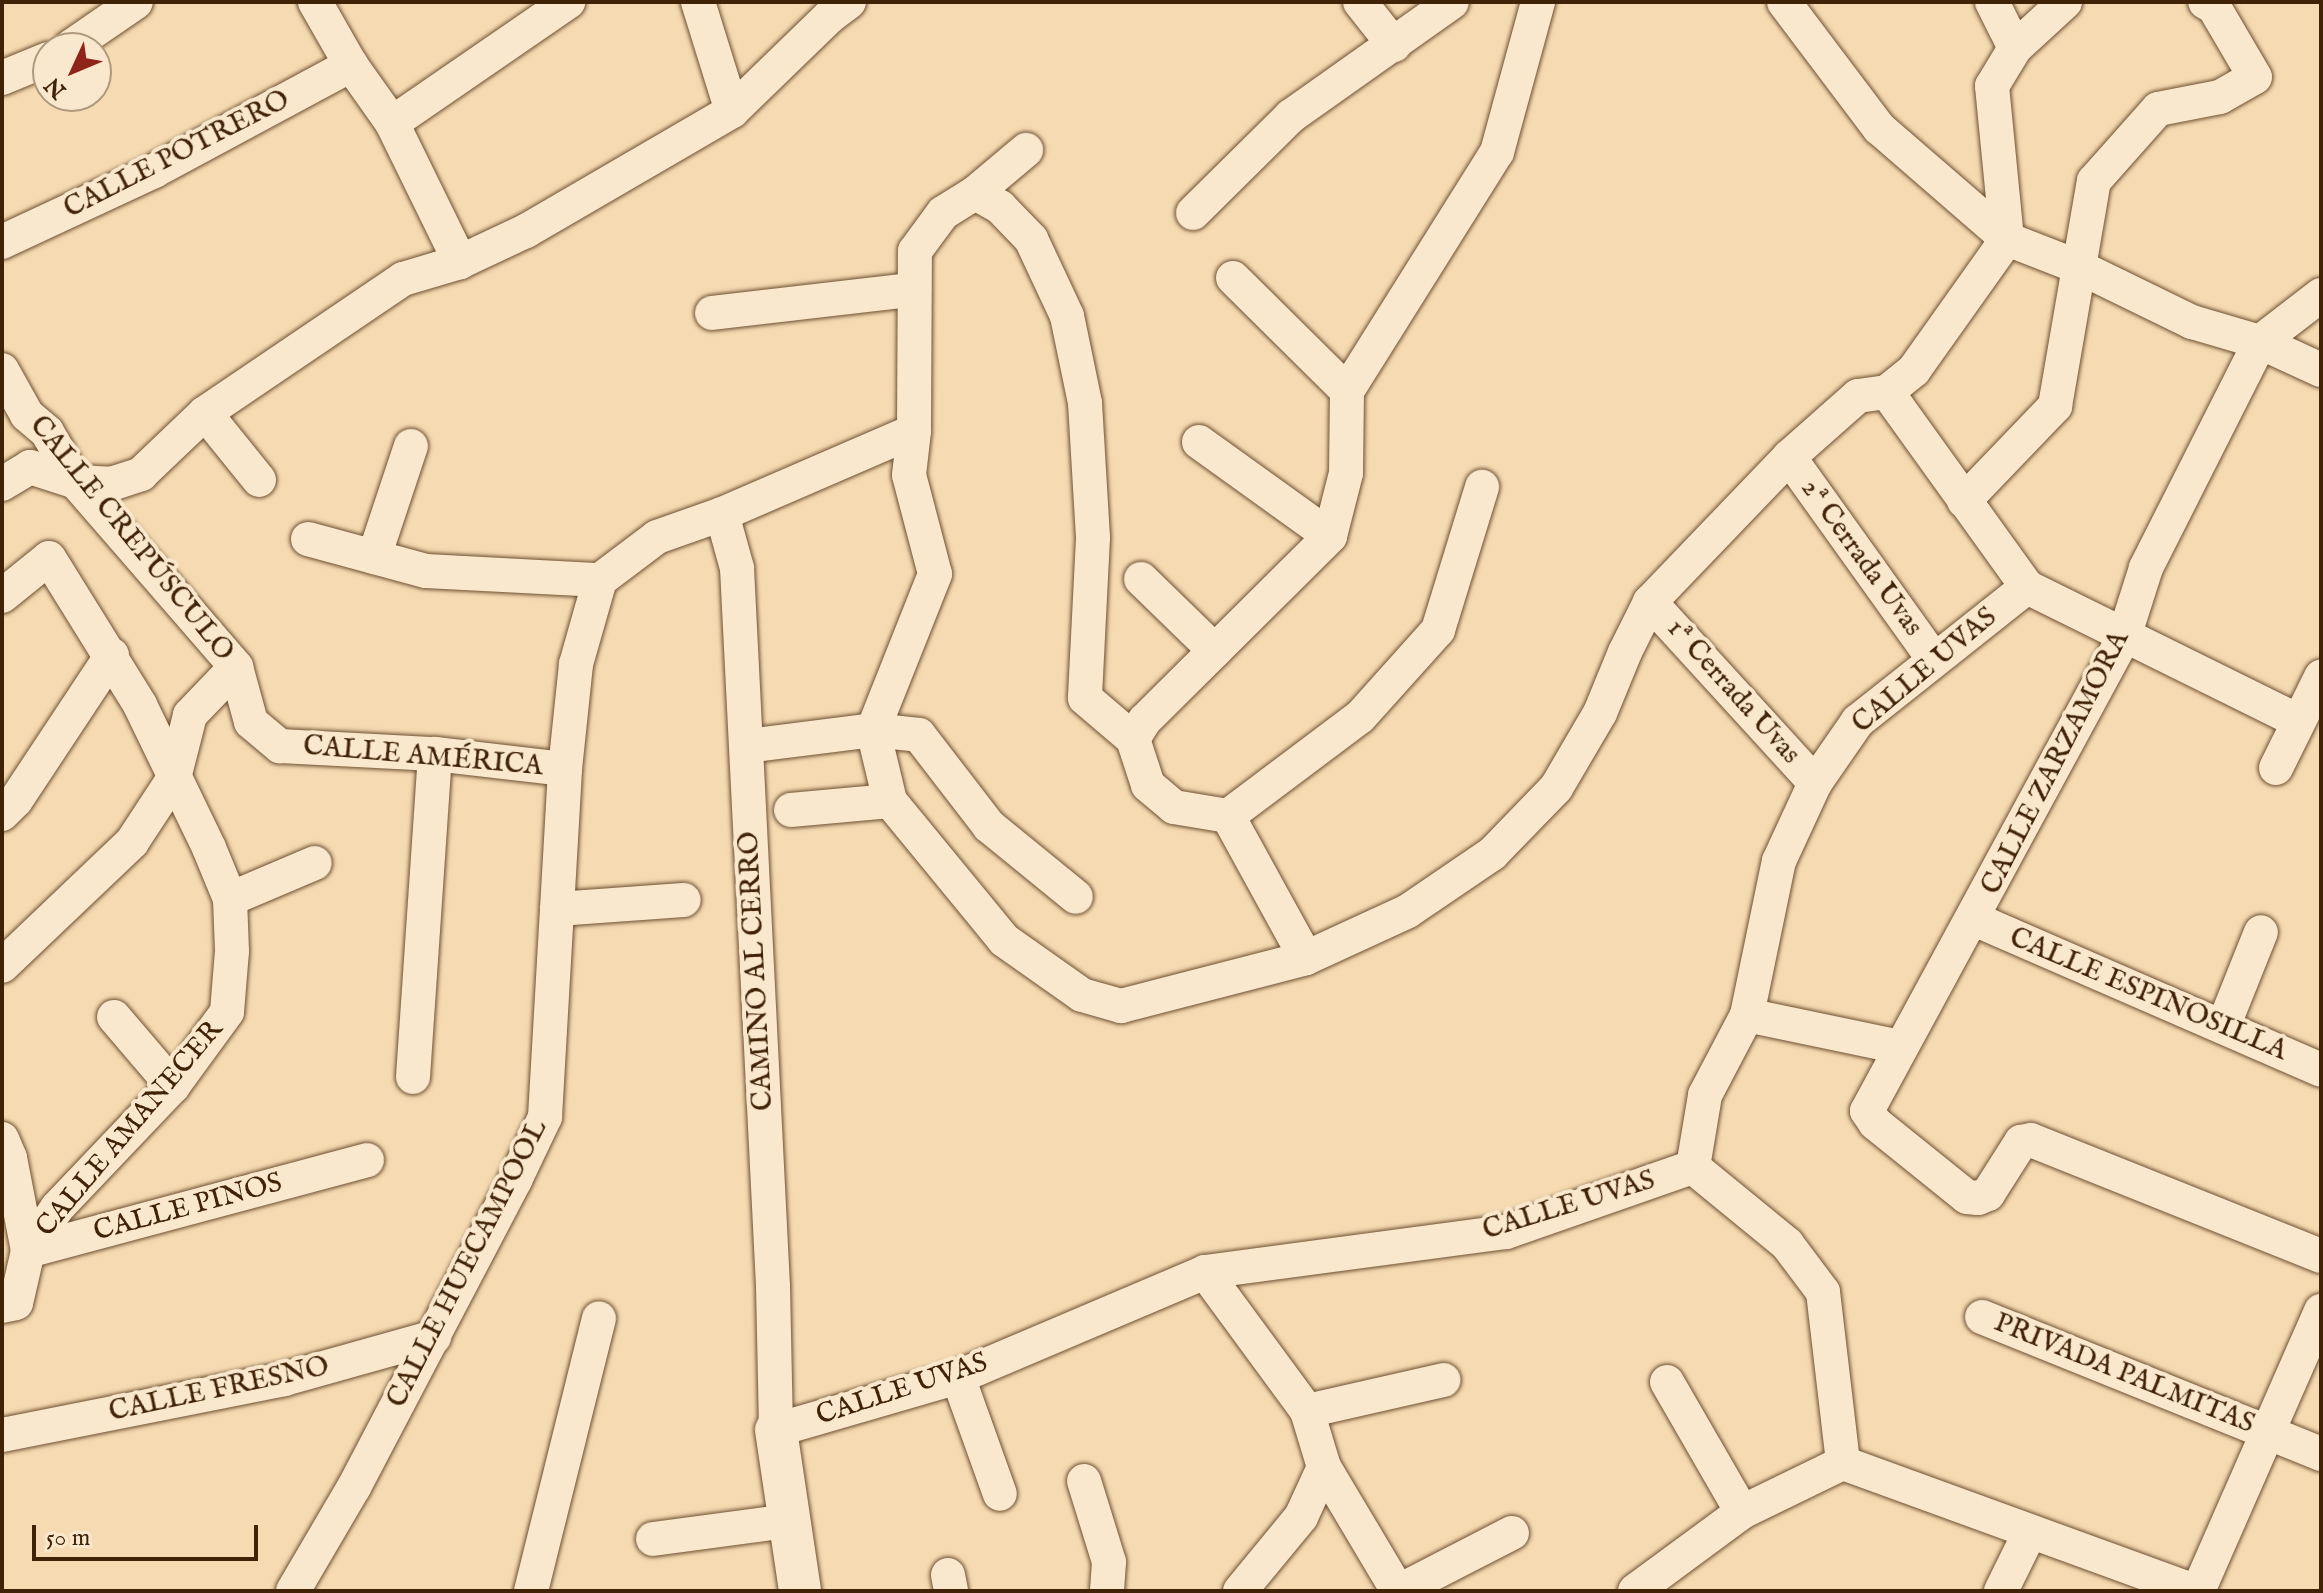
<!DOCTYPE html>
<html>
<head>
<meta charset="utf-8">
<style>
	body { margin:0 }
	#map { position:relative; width:2323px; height:1593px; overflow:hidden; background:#f6dbb2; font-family:"IM FELL English",serif }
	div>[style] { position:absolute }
	.roads { filter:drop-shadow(0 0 2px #6e5032) drop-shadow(0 0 2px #6e5032) }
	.minor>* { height:34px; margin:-17px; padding:0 17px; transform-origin:17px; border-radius:17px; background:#f9e8cd }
	.tertiary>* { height:42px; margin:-21px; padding:0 21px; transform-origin:21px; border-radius:21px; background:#f9e8cd }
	span { translate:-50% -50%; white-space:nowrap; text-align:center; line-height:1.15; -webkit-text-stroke:8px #f9e8cd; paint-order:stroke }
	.street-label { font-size:28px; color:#402207 }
	.frame { position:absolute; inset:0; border:4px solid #402207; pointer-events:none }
	.north { position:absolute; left:32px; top:32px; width:80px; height:80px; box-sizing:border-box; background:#f9e8cd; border:2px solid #af997e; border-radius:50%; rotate:226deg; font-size:22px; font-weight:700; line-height:32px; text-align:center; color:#402207 }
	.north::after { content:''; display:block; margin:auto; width:28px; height:36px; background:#8f2418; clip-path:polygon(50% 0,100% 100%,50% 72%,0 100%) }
	.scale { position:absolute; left:32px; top:1525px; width:226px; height:36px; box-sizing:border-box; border:4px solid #402207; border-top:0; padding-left:10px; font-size:24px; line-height:28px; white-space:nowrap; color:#402207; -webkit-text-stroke:6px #f9e8cd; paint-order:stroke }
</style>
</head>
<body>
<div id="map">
	<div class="roads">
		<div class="minor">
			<i style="left:315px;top:2px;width:73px;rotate:60.3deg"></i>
			<i style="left:351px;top:65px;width:71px;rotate:54.7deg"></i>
			<i style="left:392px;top:123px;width:155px;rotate:63.9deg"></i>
			<i style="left:698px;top:2px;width:114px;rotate:72.7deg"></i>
			<i style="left:1360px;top:2px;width:55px;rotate:51.7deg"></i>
			<i style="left:1784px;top:2px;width:158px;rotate:53deg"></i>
			<i style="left:1879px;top:128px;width:169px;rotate:40.9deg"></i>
			<i style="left:2007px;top:239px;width:77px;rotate:21.3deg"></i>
			<i style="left:2079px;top:267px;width:126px;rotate:26deg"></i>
			<i style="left:2192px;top:322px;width:71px;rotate:16.4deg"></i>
			<i style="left:2260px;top:342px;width:67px;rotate:24.7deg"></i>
			<i style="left:1992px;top:2px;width:51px;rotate:63.4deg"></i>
			<i style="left:69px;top:48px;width:81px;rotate:-34.5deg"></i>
			<i style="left:2px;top:78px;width:50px;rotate:-22.4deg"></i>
			<i style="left:392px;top:123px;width:214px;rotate:-34.5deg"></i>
			<i style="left:975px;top:193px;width:67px;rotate:-40.1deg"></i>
			<i style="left:1193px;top:213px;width:138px;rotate:-44.7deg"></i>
			<i style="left:1291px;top:116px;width:197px;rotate:-35.3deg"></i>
			<i style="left:2px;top:242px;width:168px;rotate:-25deg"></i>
			<i style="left:154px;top:171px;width:224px;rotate:-28.3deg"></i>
			<i style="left:1233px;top:278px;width:161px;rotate:44.7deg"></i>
			<i style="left:2321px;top:295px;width:77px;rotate:142.4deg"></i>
			<i style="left:2260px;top:342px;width:253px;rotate:116.8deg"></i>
			<i style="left:2146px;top:568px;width:72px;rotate:107.7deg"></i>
			<i style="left:2124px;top:637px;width:539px;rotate:118.47deg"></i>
			<i style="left:1867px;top:1111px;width:14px;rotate:56deg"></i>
			<i style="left:1875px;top:1123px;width:118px;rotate:38.8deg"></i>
			<i style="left:1967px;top:1197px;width:11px;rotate:5deg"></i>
			<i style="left:1978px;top:1198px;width:11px;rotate:-22deg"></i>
			<i style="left:1988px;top:1194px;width:62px;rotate:-57.6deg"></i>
			<i style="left:2021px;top:1142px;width:10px;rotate:-11deg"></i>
			<i style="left:2031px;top:1140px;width:312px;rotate:21.8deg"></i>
			<i style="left:712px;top:313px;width:201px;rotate:-6.6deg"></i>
			<i style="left:2px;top:370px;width:51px;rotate:60.9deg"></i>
			<i style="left:27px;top:415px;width:26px;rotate:40deg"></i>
			<i style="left:47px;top:432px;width:58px;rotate:59.9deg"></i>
			<i style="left:76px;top:482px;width:245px;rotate:49.1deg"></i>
			<i style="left:236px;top:667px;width:57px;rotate:74.7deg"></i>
			<i style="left:251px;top:722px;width:38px;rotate:40deg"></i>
			<i style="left:280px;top:746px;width:155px;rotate:3deg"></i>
			<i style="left:435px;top:754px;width:131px;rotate:6.6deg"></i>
			<i style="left:1887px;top:392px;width:240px;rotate:54.3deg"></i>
			<i style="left:2027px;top:587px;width:302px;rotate:26.3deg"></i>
			<i style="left:205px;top:413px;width:86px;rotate:51.1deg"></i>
			<i style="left:1199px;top:442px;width:161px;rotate:35.7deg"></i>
			<i style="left:1789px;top:457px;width:247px;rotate:54.4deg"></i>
			<i style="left:2px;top:484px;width:33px;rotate:-31deg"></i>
			<i style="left:30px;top:467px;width:48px;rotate:18.1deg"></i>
			<i style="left:76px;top:482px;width:35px;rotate:3deg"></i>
			<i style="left:111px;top:484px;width:32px;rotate:-18deg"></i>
			<i style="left:141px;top:474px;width:88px;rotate:-43.6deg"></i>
			<i style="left:205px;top:413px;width:239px;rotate:-34.1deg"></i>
			<i style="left:403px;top:279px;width:59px;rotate:-16.6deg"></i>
			<i style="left:460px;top:262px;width:73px;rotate:-25.2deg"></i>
			<i style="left:526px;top:231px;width:238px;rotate:-30.2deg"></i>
			<i style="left:732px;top:111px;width:135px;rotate:-44.1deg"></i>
			<i style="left:829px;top:17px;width:25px;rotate:-37deg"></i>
			<i style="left:1964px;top:501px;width:132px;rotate:-46.2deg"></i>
			<i style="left:2055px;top:406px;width:228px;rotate:-80.2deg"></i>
			<i style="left:2094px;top:181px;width:96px;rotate:-48.4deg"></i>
			<i style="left:2158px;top:109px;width:63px;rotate:-11deg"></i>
			<i style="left:2220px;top:97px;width:40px;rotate:-29.7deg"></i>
			<i style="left:2255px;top:77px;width:81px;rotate:-120.4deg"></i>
			<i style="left:2214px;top:7px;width:10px;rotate:-151deg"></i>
			<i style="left:722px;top:514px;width:56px;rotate:74.5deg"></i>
			<i style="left:737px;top:568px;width:719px;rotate:87.13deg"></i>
			<i style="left:773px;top:1286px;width:144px;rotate:88.8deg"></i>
			<i style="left:776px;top:1430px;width:190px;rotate:-16.2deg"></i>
			<i style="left:958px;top:1377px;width:268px;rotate:-23deg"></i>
			<i style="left:1205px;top:1272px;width:304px;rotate:-7.6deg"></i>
			<i style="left:1506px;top:1232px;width:198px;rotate:-19.2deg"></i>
			<i style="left:308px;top:539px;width:122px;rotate:15.2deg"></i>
			<i style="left:426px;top:571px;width:174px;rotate:3deg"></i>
			<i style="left:374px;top:557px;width:117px;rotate:-71.6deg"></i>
			<i style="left:1141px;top:579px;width:103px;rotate:44.2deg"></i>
			<i style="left:600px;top:580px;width:71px;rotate:-37deg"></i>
			<i style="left:657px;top:537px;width:69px;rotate:-19.5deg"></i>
			<i style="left:722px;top:514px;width:209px;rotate:-23.4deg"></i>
			<i style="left:2px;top:596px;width:60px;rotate:-39deg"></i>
			<i style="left:49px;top:558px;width:173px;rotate:58.2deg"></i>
			<i style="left:140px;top:705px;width:159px;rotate:64.2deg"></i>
			<i style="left:209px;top:848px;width:55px;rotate:67.6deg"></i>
			<i style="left:230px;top:899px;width:52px;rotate:87.8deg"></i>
			<i style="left:232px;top:951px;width:61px;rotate:94.7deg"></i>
			<i style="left:227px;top:1012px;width:92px;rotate:126.1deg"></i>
			<i style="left:173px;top:1086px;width:168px;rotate:133.6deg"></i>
			<i style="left:57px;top:1208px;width:52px;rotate:124deg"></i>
			<i style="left:28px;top:1251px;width:53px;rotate:103deg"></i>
			<i style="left:16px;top:1303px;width:14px;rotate:168deg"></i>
			<i style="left:1650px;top:602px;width:245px;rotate:47.6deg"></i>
			<i style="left:873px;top:730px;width:73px;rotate:76.5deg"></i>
			<i style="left:890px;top:801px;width:180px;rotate:50.6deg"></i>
			<i style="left:1004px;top:940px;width:95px;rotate:35.2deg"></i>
			<i style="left:1082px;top:995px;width:41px;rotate:15.8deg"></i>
			<i style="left:1121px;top:1006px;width:191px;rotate:-14.5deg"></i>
			<i style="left:1306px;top:958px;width:112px;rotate:-24.7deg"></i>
			<i style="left:1408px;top:911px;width:102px;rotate:-34.2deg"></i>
			<i style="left:1492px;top:854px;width:92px;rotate:-45.9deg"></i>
			<i style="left:1556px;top:788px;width:87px;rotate:-59.6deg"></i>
			<i style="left:1600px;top:713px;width:66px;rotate:-67.7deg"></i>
			<i style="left:1625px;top:652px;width:56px;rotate:-63.4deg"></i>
			<i style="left:1650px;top:602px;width:201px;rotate:-46.2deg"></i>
			<i style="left:1789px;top:457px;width:92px;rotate:-41.5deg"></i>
			<i style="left:1858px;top:396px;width:29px;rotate:-8deg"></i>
			<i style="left:1887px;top:392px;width:35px;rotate:-39deg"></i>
			<i style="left:1914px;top:370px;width:161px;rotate:-54.6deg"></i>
			<i style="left:2007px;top:239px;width:154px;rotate:-95.6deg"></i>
			<i style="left:1992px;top:86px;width:44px;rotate:-58.8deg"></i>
			<i style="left:2015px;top:48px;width:68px;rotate:-42.6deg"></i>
			<i style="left:873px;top:730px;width:168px;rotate:-68.3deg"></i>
			<i style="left:935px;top:574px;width:102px;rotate:-104.7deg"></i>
			<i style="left:909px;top:475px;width:44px;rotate:-83.5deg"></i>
			<i style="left:914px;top:431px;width:180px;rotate:-89.7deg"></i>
			<i style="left:915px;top:251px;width:47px;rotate:-53.6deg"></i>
			<i style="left:943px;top:213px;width:38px;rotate:-32deg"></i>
			<i style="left:975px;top:193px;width:29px;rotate:29deg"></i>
			<i style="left:1000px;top:207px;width:45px;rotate:45.9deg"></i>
			<i style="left:1031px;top:239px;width:85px;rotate:64.9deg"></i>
			<i style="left:1067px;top:316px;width:89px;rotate:78.3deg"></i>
			<i style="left:1085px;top:403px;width:135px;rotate:86.6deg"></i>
			<i style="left:1093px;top:538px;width:160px;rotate:92.9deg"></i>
			<i style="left:1085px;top:698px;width:63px;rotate:40.5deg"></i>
			<i style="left:747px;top:746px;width:127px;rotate:-7.2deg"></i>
			<i style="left:873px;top:730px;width:46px;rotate:6.2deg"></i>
			<i style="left:919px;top:735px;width:115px;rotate:52.4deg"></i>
			<i style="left:989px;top:826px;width:112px;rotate:39.2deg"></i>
			<i style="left:2276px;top:768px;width:102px;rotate:-63.7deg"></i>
			<i style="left:791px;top:810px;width:99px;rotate:-5.2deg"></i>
			<i style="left:2px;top:814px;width:20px;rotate:-45deg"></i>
			<i style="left:16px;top:800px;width:174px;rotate:-56.5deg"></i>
			<i style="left:1228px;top:816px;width:165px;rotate:-36.9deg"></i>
			<i style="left:1360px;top:717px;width:117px;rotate:-48.1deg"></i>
			<i style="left:1438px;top:630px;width:150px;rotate:-72.9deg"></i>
			<i style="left:230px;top:899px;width:92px;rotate:-23deg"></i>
			<i style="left:557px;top:909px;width:127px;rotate:-4.1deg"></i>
			<i style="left:1974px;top:919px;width:378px;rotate:23.5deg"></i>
			<i style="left:1306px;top:958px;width:162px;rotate:-118.8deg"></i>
			<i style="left:1228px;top:816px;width:55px;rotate:-170.5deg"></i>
			<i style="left:1174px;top:807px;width:34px;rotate:-140deg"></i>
			<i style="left:1148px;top:785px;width:48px;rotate:-108.1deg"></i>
			<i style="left:1133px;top:739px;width:22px;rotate:-58deg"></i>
			<i style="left:1145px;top:720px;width:261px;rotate:-44.8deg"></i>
			<i style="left:1330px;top:536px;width:65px;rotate:-75.7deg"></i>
			<i style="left:1346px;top:473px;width:82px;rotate:-89.3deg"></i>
			<i style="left:1347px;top:391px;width:282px;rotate:-57.9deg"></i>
			<i style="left:1497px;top:152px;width:156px;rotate:-74.7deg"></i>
			<i style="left:2px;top:966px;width:180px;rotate:-43.6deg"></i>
			<i style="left:132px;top:842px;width:77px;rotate:-56.7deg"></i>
			<i style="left:174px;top:778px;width:65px;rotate:-75.7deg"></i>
			<i style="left:190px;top:715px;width:66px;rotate:-46.2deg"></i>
			<i style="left:1747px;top:1015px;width:156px;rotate:11.8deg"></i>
			<i style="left:114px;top:1017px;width:91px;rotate:49.5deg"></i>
			<i style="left:2223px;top:1027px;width:102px;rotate:-68.2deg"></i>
			<i style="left:413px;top:1077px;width:324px;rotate:-86.1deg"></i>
			<i style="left:2px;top:1139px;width:21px;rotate:67deg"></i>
			<i style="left:10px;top:1158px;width:95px;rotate:79deg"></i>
			<i style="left:1693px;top:1167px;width:73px;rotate:-80.5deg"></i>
			<i style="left:1705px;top:1095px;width:90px;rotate:-62.3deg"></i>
			<i style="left:1747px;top:1015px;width:157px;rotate:-78.3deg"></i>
			<i style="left:1779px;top:861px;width:86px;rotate:-65.2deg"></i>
			<i style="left:1815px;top:783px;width:75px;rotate:-55.3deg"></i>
			<i style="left:1858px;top:721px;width:216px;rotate:-38.4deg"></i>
			<i style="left:1693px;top:1167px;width:122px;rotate:39.3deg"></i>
			<i style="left:1787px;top:1244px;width:60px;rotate:53.1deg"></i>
			<i style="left:1823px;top:1292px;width:172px;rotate:83.3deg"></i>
			<i style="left:28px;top:1251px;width:351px;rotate:-15deg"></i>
			<i style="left:1205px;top:1272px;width:172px;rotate:53.7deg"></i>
			<i style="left:1307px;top:1411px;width:59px;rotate:73.1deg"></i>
			<i style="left:1324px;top:1467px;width:144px;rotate:59.2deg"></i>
			<i style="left:1982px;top:1317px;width:366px;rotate:22deg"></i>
			<i style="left:958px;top:1377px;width:124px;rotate:70.3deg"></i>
			<i style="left:1667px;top:1382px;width:150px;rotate:60deg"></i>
			<i style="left:1307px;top:1411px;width:140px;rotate:-12.8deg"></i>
			<i style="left:2px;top:1435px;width:288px;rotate:-11.2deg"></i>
			<i style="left:284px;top:1379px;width:156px;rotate:-15.6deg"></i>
			<i style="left:1843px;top:1463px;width:374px;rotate:20deg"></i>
			<i style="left:1084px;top:1481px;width:85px;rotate:72.8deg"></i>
			<i style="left:1109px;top:1562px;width:29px;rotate:94deg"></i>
			<i style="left:653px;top:1539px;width:136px;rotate:-7.6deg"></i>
			<i style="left:948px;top:1575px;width:16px;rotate:79deg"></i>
			<i style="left:293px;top:1591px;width:121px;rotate:-59.6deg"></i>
			<i style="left:354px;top:1487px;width:347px;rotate:-62.3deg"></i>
			<i style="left:515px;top:1180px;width:70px;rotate:-64.5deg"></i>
			<i style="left:545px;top:1117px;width:349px;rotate:-86.7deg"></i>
			<i style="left:565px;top:769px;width:106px;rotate:-84deg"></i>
			<i style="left:576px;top:664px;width:87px;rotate:-74.1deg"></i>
			<i style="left:531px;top:1591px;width:281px;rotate:-76deg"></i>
			<i style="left:1240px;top:1591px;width:96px;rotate:-50.5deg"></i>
			<i style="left:1301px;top:1517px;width:55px;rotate:-65.3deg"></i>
			<i style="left:1399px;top:1591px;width:127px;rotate:-27.2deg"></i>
			<i style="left:1635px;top:1591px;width:133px;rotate:-36.4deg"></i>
			<i style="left:1742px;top:1512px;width:112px;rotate:-25.9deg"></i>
			<i style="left:2001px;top:1591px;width:66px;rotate:-63.8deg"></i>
			<i style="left:2198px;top:1591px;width:306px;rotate:-66.3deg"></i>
		</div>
		<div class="tertiary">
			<i style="left:776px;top:1430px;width:163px;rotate:81.5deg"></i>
		</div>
	</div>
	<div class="street-label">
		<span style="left:177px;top:155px;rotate:-27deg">CALLE POTRERO</span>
		<span style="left:131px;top:539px;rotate:51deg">CALLE CREPÚSCULO</span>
		<span style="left:1861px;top:558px;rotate:54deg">2ª Cerrada Uvas</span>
		<span style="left:1925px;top:671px;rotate:-40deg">CALLE UVAS</span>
		<span style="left:1733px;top:692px;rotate:48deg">1ª Cerrada Uvas</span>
		<span style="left:423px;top:757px;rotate:5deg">CALLE AMÉRICA</span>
		<span style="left:2056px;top:763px;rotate:-63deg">CALLE ZARZAMORA</span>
		<span style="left:757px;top:971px;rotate:-93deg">CAMINO AL CERRO</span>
		<span style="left:2148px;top:995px;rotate:23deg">CALLE ESPINOSILLA</span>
		<span style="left:130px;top:1129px;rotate:-50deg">CALLE AMANECER</span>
		<span style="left:1569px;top:1206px;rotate:-17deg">CALLE UVAS</span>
		<span style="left:188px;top:1208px;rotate:-15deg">CALLE PINOS</span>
		<span style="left:468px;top:1264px;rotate:-63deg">CALLE HUECAMPOOL</span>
		<span style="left:2124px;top:1374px;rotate:22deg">PRIVADA PALMITAS</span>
		<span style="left:219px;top:1390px;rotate:-12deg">CALLE FRESNO</span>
		<span style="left:902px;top:1390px;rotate:-18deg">CALLE UVAS</span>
	</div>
	<div class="frame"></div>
	<div class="north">N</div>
	<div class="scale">50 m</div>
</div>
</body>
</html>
